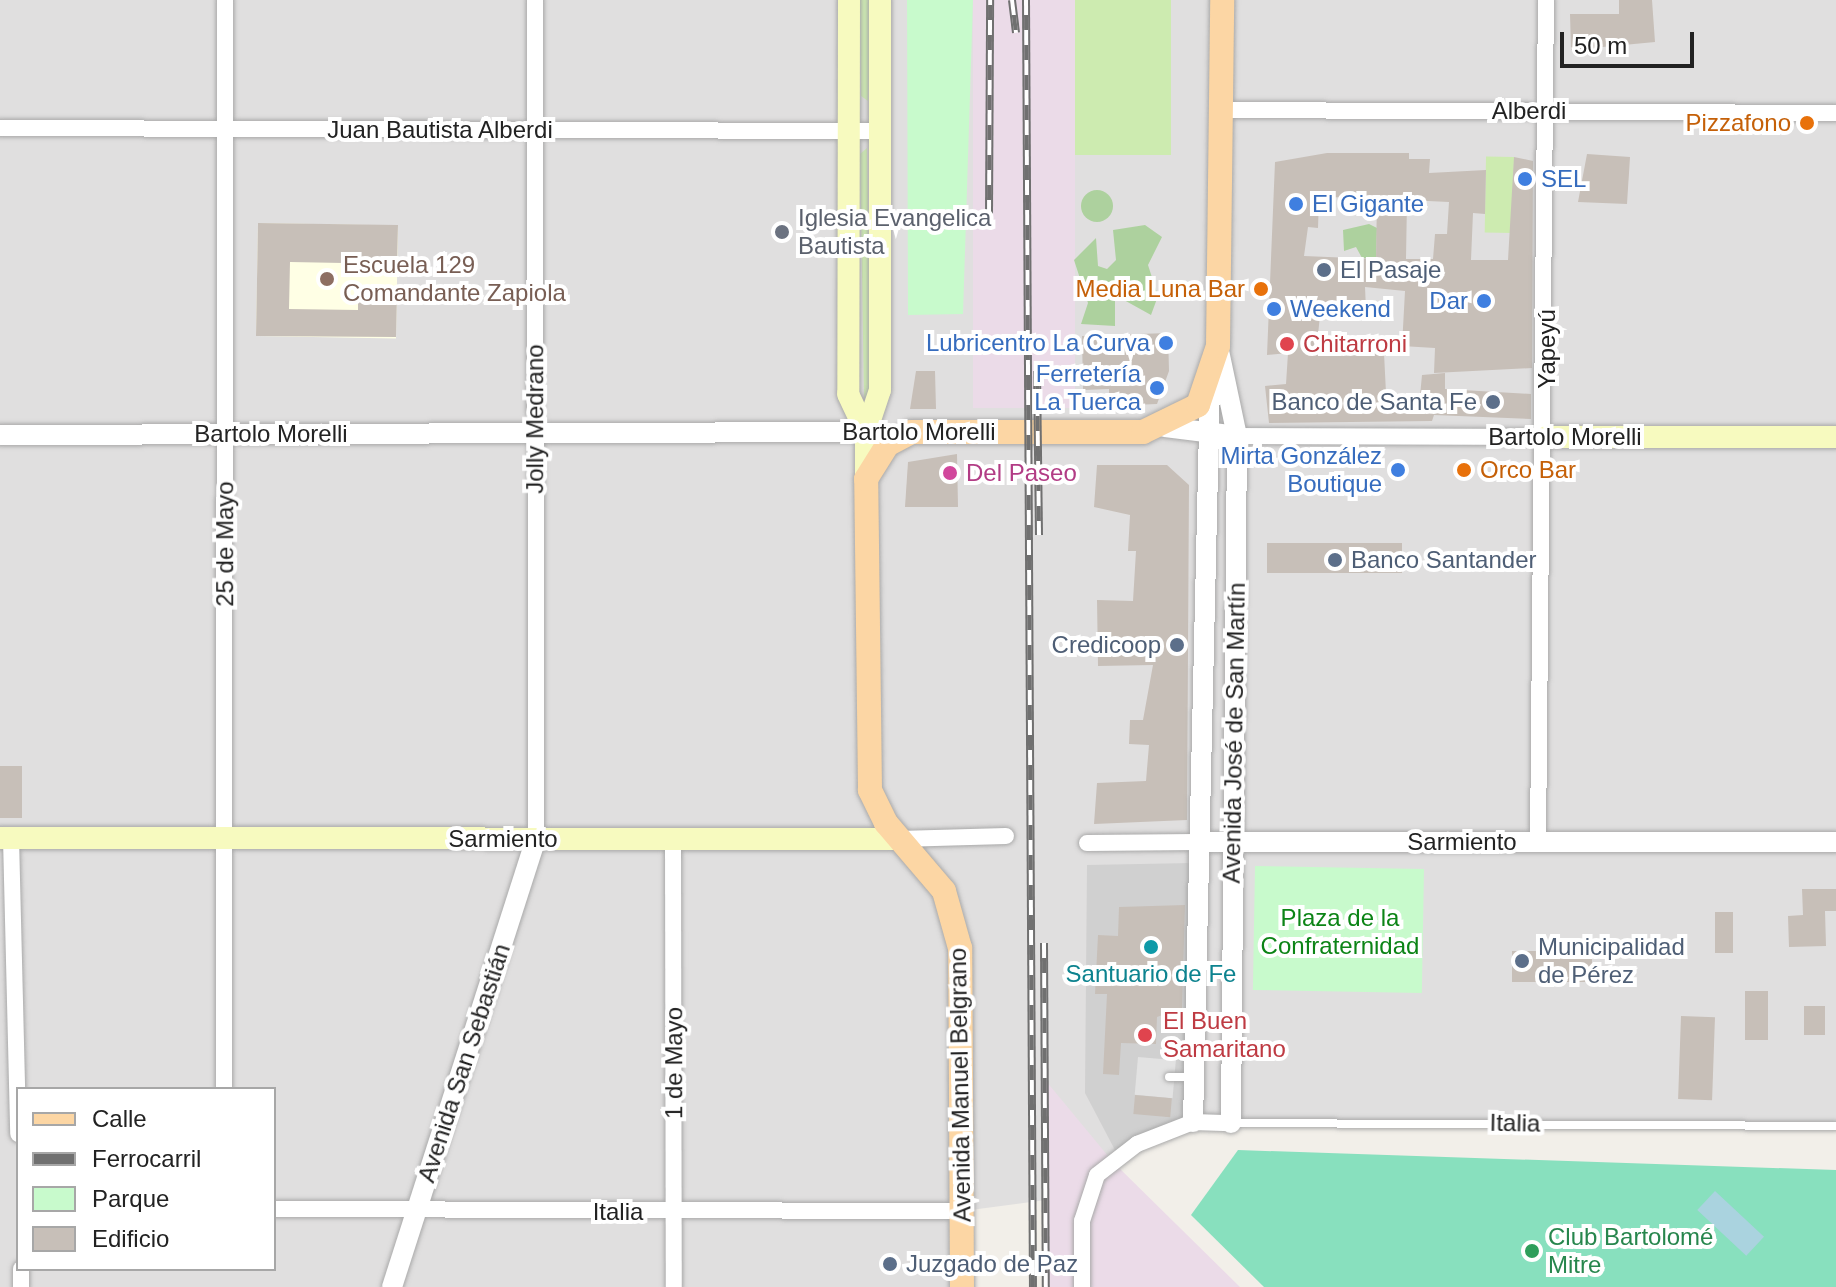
<!DOCTYPE html>
<html>
<head>
<meta charset="utf-8">
<style>
	body { margin:0 }
	#map { position:relative; width:1836px; height:1287px; overflow:hidden; background:#f2efe9; font-family:Helvetica,sans-serif }
	div>[style] { position:absolute }
	.residential>* { inset:0; background:#e0dfdf }
	.industrial>* { inset:0; background:#ebdbe8; transform-origin:0 0 }
	.education>* { inset:0; background:#ffffe5; transform-origin:0 0 }
	.religious>* { inset:0; background:#d0d0d0 }
	.grass>* { inset:0; background:#cdebb0; transform-origin:0 0 }
	.forest>* { inset:0; background:#add19e }
	.round { border-radius:50% }
	.park>* { inset:0; background:#c8facc; transform-origin:0 0 }
	.pitch>* { inset:0; background:#88e0be }
	.parking>* { inset:0; background:#e2e2e2; transform-origin:0 0 }
	.water>* { inset:0; background:#aad3df; transform-origin:0 0 }
	.building>* { inset:0; background:#c7bfb8; transform-origin:0 0 }
	.roads { filter:drop-shadow(0 0 2px #a9a9a9) drop-shadow(0 0 2px #a9a9a9) }
	.service>* { height:8px; margin:-4px; padding:0 4px; transform-origin:4px; border-radius:4px; background:#fff }
	.minor>* { height:16px; margin:-8px; padding:0 8px; transform-origin:8px; border-radius:8px; background:#fff }
	.tertiary>* { height:20px; margin:-10px; padding:0 10px; transform-origin:10px; border-radius:10px; background:#fff }
	.secondary>* { height:22px; margin:-11px; padding:0 11px; transform-origin:11px; border-radius:11px; background:#f7fabf }
	.primary>* { height:24px; margin:-12px; padding:0 12px; transform-origin:12px; border-radius:12px; background:#fcd6a4 }
	.rail>* { height:8px; margin-top:-4px; transform-origin:0; background:repeating-linear-gradient(90deg,#fff 0 15px,#707070 0 30px); box-sizing:border-box; border-block:2px solid #707070 }
	.dots>* { width:22px; height:22px; translate:-50% -50%; box-sizing:border-box; border:4px solid #fff; border-radius:50% }
	span { translate:-50% -50%; white-space:nowrap; text-align:center; line-height:1.15; -webkit-text-stroke:8px #fff; paint-order:stroke }
	.street-label { font-size:24px; color:#222 }
	.food-label { font-size:24px; color:#c56008 }
	.right { translate:-100% -50%; text-align:right }
	.left { translate:0 -50%; text-align:left }
	.shop-label { font-size:24px; color:#366cbe }
	.worship-label { font-size:24px; color:#5b616d }
	.education-label { font-size:24px; color:#785e54 }
	.service-label { font-size:24px; color:#4e5e75 }
	.health-label { font-size:24px; color:#be3a42 }
	.hotel-label { font-size:24px; color:#b23c85 }
	.park-label { font-size:24px; color:#0c8416 }
	.culture-label { font-size:24px; color:#0d838f }
	.leisure-label { font-size:24px; color:#27864d }
	.legend { position:absolute; left:16px; top:1087px; width:260px; height:184px; box-sizing:border-box; background:#fff; border:2px solid #a7a7a7; margin:0; padding:10px 14px; list-style:none; font-size:24px; color:#222 }
	.legend li { display:flex; align-items:center; gap:16px; height:40px }
	.legend b { width:40px; border:2px solid #a7a7a7 }
	.scale { position:absolute; left:1560px; top:32px; width:134px; height:36px; box-sizing:border-box; border:4px solid #222; border-top:0; padding-left:10px; font-size:24px; line-height:28px; white-space:nowrap; color:#222; -webkit-text-stroke:6px #fff; paint-order:stroke }
</style>
</head>
<body>
<div id="map">
	<div class="residential">
		<i style="clip-path:polygon(evenodd,0 0,1836px 0,1836px 1126px,1193px 1122px,1046px 1200px,963px 1211px,962px 1287px,0 1287px,0 0,18px 1089px,274px 1089px,274px 1269px,18px 1269px,18px 1089px)"></i>
	</div>
	<div class="industrial">
		<i style="left:973px;top:0;width:102px;height:408px"></i>
		<i style="clip-path:polygon(1046px 1081px,1113px 1162px,1240px 1287px,1046px 1287px)"></i>
	</div>
	<div class="education">
		<i style="left:258px;top:223px;width:140px;height:113px;rotate:1deg"></i>
	</div>
	<div class="religious">
		<i style="clip-path:polygon(1192px 863px,1187px 1117px,1116px 1152px,1085px 1093px,1087px 865px)"></i>
	</div>
	<div class="grass">
		<i style="clip-path:polygon(860px 0,872px 0,868px 101px,861px 96px)"></i>
		<i style="left:1075px;top:0;width:96px;height:155px"></i>
		<i style="clip-path:polygon(867px 148px,872px 392px,864px 398px,860px 154px)"></i>
		<i style="left:1514px;top:157px;width:76px;height:28px;rotate:91deg"></i>
	</div>
	<div class="forest">
		<i class="round" style="left:1081px;top:190px;width:32px;height:32px"></i>
		<i style="clip-path:polygon(1369px 224px,1377px 228px,1376px 259px,1362px 258px,1356px 247px,1344px 251px,1343px 230px)"></i>
		<i style="clip-path:polygon(1145px 225px,1162px 237px,1148px 265px,1158px 296px,1151px 315px,1115px 295px,1115px 326px,1081px 324px,1088px 303px,1074px 260px,1096px 238px,1098px 266px,1107px 269px,1116px 260px,1113px 230px)"></i>
	</div>
	<div class="park">
		<i style="clip-path:polygon(907px 0,973px 0,963px 314px,908px 315px)"></i>
		<i style="left:1424px;top:869px;width:124px;height:169px;rotate:91deg"></i>
	</div>
	<div class="pitch">
		<i style="clip-path:polygon(1238px 1150px,1836px 1170px,1836px 1287px,1264px 1287px,1191px 1215px)"></i>
	</div>
	<div class="parking">
		<i style="left:1138px;top:1057px;width:38px;height:38px;rotate:5deg"></i>
	</div>
	<div class="water">
		<i style="left:1715px;top:1191px;width:67px;height:26px;rotate:43deg"></i>
	</div>
	<div class="building">
		<i style="clip-path:polygon(1619px 0,1652px 0,1655px 42px,1571px 50px,1570px 14px,1619px 14px)"></i>
		<i style="clip-path:polygon(evenodd,1327px 153px,1409px 153px,1409px 159px,1430px 159px,1429px 173px,1486px 170px,1485px 214px,1473px 213px,1471px 260px,1508px 260px,1514px 157px,1533px 161px,1532px 368px,1434px 373px,1435px 348px,1402px 346px,1405px 291px,1365px 287px,1366px 309px,1320px 315px,1317px 345px,1362px 343px,1362px 351px,1384px 353px,1386px 393px,1420px 396px,1422px 375px,1445px 373px,1445px 389px,1531px 394px,1531px 419px,1434px 415px,1432px 421px,1269px 423px,1265px 386px,1286px 384px,1288px 353px,1267px 355px,1275px 162px,1327px 153px,1319px 197px,1377px 198px,1376px 259px,1304px 256px,1308px 227px,1318px 228px,1319px 197px,1327px 153px,1407px 200px,1449px 202px,1447px 234px,1435px 234px,1433px 259px,1406px 259px,1407px 200px)"></i>
		<i style="clip-path:polygon(1587px 154px,1630px 157px,1627px 204px,1578px 202px)"></i>
		<i style="clip-path:polygon(258px 223px,398px 225px,397px 264px,290px 262px,289px 309px,358px 310px,358px 293px,397px 293px,396px 337px,256px 336px)"></i>
		<i style="clip-path:polygon(1168px 333px,1169px 371px,1157px 404px,1109px 406px,1109px 389px,1083px 390px,1082px 336px)"></i>
		<i style="clip-path:polygon(916px 371px,935px 371px,936px 409px,910px 409px)"></i>
		<i style="clip-path:polygon(957px 454px,958px 507px,905px 507px,908px 462px)"></i>
		<i style="clip-path:polygon(1097px 465px,1167px 465px,1189px 485px,1187px 820px,1094px 824px,1097px 783px,1146px 781px,1149px 745px,1129px 744px,1130px 720px,1143px 720px,1153px 665px,1098px 666px,1097px 600px,1133px 601px,1136px 551px,1128px 551px,1130px 515px,1094px 507px)"></i>
		<i style="left:1402px;top:543px;width:30px;height:135px;rotate:90deg"></i>
		<i style="left:0;top:766px;width:22px;height:52px"></i>
		<i style="clip-path:polygon(1802px 889px,1836px 889px,1836px 911px,1825px 911px,1826px 946px,1789px 947px,1788px 916px,1803px 915px)"></i>
		<i style="clip-path:polygon(1185px 905px,1182px 1008px,1157px 1017px,1156px 1044px,1121px 1043px,1119px 1075px,1103px 1074px,1107px 994px,1095px 994px,1098px 935px,1118px 936px,1119px 907px)"></i>
		<i style="left:1715px;top:912px;width:18px;height:41px"></i>
		<i style="left:1512px;top:951px;width:80px;height:31px"></i>
		<i style="left:1745px;top:991px;width:23px;height:49px"></i>
		<i style="left:1804px;top:1006px;width:21px;height:29px"></i>
		<i style="left:1681px;top:1016px;width:34px;height:83px;rotate:2deg"></i>
		<i style="left:1135px;top:1095px;width:37px;height:19px;rotate:5deg"></i>
	</div>
	<div class="roads">
		<div class="service">
			<i style="left:1169px;top:1077px;width:24px"></i>
			<i style="left:1232px;top:1123px;width:604px;rotate:0.28deg"></i>
		</div>
		<div class="minor">
			<i style="left:535px;top:0;width:839px;rotate:89.93deg"></i>
			<i style="left:1222px;top:110px;width:614px;rotate:0.28deg"></i>
			<i style="left:0;top:128px;width:880px;rotate:0.2deg"></i>
			<i style="left:1237px;top:436px;width:310px;rotate:0.2deg"></i>
			<i style="left:11px;top:838px;width:296px;rotate:88.6deg"></i>
			<i style="left:673px;top:839px;width:448px;rotate:89.9deg"></i>
			<i style="left:899px;top:839px;width:107px;rotate:-1.6deg"></i>
			<i style="left:1538px;top:842px;width:842px;rotate:-89.46deg"></i>
			<i style="left:1087px;top:843px;width:109px;rotate:-0.5deg"></i>
			<i style="left:224px;top:1089px;width:1089px;rotate:-89.95deg"></i>
			<i style="left:274px;top:1209px;width:689px;rotate:0.17deg"></i>
			<i style="left:21px;top:1269px;width:18px;rotate:90deg"></i>
			<i style="left:1082px;top:1287px;width:66px;rotate:-90deg"></i>
			<i style="left:1082px;top:1221px;width:48px;rotate:-71.9deg"></i>
			<i style="left:1097px;top:1175px;width:51px;rotate:-37.8deg"></i>
			<i style="left:1137px;top:1144px;width:60px;rotate:-21.4deg"></i>
			<i style="left:1193px;top:1122px;width:38px;rotate:2deg"></i>
		</div>
		<div class="tertiary">
			<i style="left:1218px;top:346px;width:92px;rotate:78.1deg"></i>
			<i style="left:1237px;top:436px;width:687px;rotate:90.5deg"></i>
			<i style="left:1165px;top:427px;width:73px;rotate:7.1deg"></i>
			<i style="left:0;top:435px;width:866px;rotate:-0.2deg"></i>
			<i style="left:1196px;top:842px;width:640px"></i>
			<i style="left:1193px;top:1122px;width:737px;rotate:-88.68deg"></i>
			<i style="left:392px;top:1287px;width:471px;rotate:-72.2deg"></i>
		</div>
		<div class="secondary">
			<i style="left:849px;top:0;width:394px;rotate:90.1deg"></i>
			<i style="left:848px;top:394px;width:42px;rotate:64.7deg"></i>
			<i style="left:1547px;top:437px;width:289px"></i>
			<i style="left:866px;top:479px;width:47px;rotate:-90deg"></i>
			<i style="left:866px;top:432px;width:44px;rotate:-71.6deg"></i>
			<i style="left:880px;top:390px;width:390px;rotate:-90deg"></i>
			<i style="left:0;top:838px;width:899px;rotate:0.06deg"></i>
		</div>
		<div class="primary">
			<i style="left:962px;top:1287px;width:339px;rotate:-90.3deg"></i>
			<i style="left:960px;top:948px;width:59px;rotate:-105.7deg"></i>
			<i style="left:944px;top:891px;width:89px;rotate:-130.5deg"></i>
			<i style="left:886px;top:823px;width:37px;rotate:-116deg"></i>
			<i style="left:870px;top:790px;width:311px;rotate:-90.7deg"></i>
			<i style="left:866px;top:479px;width:40px;rotate:-58deg"></i>
			<i style="left:887px;top:445px;width:27px;rotate:-28deg"></i>
			<i style="left:911px;top:432px;width:232px"></i>
			<i style="left:1143px;top:432px;width:61px;rotate:-26.1deg"></i>
			<i style="left:1198px;top:405px;width:62px;rotate:-71.3deg"></i>
			<i style="left:1218px;top:346px;width:346px;rotate:-89.3deg"></i>
		</div>
	</div>
	<div class="rail">
		<i style="left:1012px;top:0;width:33px;rotate:83deg"></i>
		<i style="left:1026px;top:0;width:1287px;rotate:89.69deg"></i>
		<i style="left:989px;top:215px;width:215px;rotate:-89.7deg"></i>
		<i style="left:1037px;top:371px;width:164px;rotate:89.3deg"></i>
		<i style="left:1044px;top:943px;width:344px;rotate:89.7deg"></i>
	</div>
	<div class="dots">
		<i style="left:1807px;top:123px;background:#e8710a"></i>
		<i style="left:1525px;top:179px;background:#3f7fe0"></i>
		<i style="left:1296px;top:204px;background:#3f7fe0"></i>
		<i style="left:782px;top:232px;background:#6b7280"></i>
		<i style="left:1324px;top:270px;background:#5c6f8a"></i>
		<i style="left:327px;top:279px;background:#8d6e63"></i>
		<i style="left:1261px;top:289px;background:#e8710a"></i>
		<i style="left:1484px;top:301px;background:#3f7fe0"></i>
		<i style="left:1274px;top:309px;background:#3f7fe0"></i>
		<i style="left:1166px;top:343px;background:#3f7fe0"></i>
		<i style="left:1287px;top:344px;background:#e0444e"></i>
		<i style="left:1157px;top:388px;background:#3f7fe0"></i>
		<i style="left:1493px;top:402px;background:#5c6f8a"></i>
		<i style="left:1398px;top:470px;background:#3f7fe0"></i>
		<i style="left:1464px;top:470px;background:#e8710a"></i>
		<i style="left:950px;top:473px;background:#d1479c"></i>
		<i style="left:1335px;top:560px;background:#5c6f8a"></i>
		<i style="left:1177px;top:645px;background:#5c6f8a"></i>
		<i style="left:1151px;top:947px;background:#0f9aa8"></i>
		<i style="left:1522px;top:961px;background:#5c6f8a"></i>
		<i style="left:1145px;top:1035px;background:#e0444e"></i>
		<i style="left:1532px;top:1251px;background:#2e9e5b"></i>
		<i style="left:890px;top:1264px;background:#5c6f8a"></i>
	</div>
	<div class="street-label">
		<span style="left:1529px;top:111px">Alberdi</span>
		<span style="left:440px;top:130px">Juan Bautista Alberdi</span>
		<span style="left:1547px;top:349px;rotate:-90deg">Yapeyú</span>
		<span style="left:535px;top:419px;rotate:-90deg">Jolly Medrano</span>
		<span style="left:919px;top:432px">Bartolo Morelli</span>
		<span style="left:271px;top:434px">Bartolo Morelli</span>
		<span style="left:1565px;top:437px">Bartolo Morelli</span>
		<span style="left:225px;top:544px;rotate:-90deg">25 de Mayo</span>
		<span style="left:1234px;top:733px;rotate:-89deg">Avenida José de San Martín</span>
		<span style="left:503px;top:839px">Sarmiento</span>
		<span style="left:1462px;top:842px">Sarmiento</span>
		<span style="left:464px;top:1063px;rotate:-72deg">Avenida San Sebastián</span>
		<span style="left:674px;top:1063px;rotate:-90deg">1 de Mayo</span>
		<span style="left:960px;top:1085px;rotate:-91deg">Avenida Manuel Belgrano</span>
		<span style="left:1515px;top:1123px;rotate:1deg">Italia</span>
		<span style="left:618px;top:1212px">Italia</span>
	</div>
	<div class="food-label">
		<span class="right" style="left:1791px;top:123px">Pizzafono</span>
		<span class="right" style="left:1245px;top:289px">Media Luna Bar</span>
		<span class="left" style="left:1480px;top:470px">Orco Bar</span>
	</div>
	<div class="shop-label">
		<span class="left" style="left:1541px;top:179px">SEL</span>
		<span class="left" style="left:1312px;top:204px">El Gigante</span>
		<span class="right" style="left:1468px;top:301px">Dar</span>
		<span class="left" style="left:1290px;top:309px">Weekend</span>
		<span class="right" style="left:1150px;top:343px">Lubricentro La Curva</span>
		<span class="right" style="left:1141px;top:388px">Ferretería<br>La Tuerca</span>
		<span class="right" style="left:1382px;top:470px">Mirta González<br>Boutique</span>
	</div>
	<div class="worship-label">
		<span class="left" style="left:798px;top:232px">Iglesia Evangelica<br>Bautista</span>
	</div>
	<div class="education-label">
		<span class="left" style="left:343px;top:279px">Escuela 129<br>Comandante Zapiola</span>
	</div>
	<div class="service-label">
		<span class="left" style="left:1340px;top:270px">El Pasaje</span>
		<span class="right" style="left:1477px;top:402px">Banco de Santa Fe</span>
		<span class="left" style="left:1351px;top:560px">Banco Santander</span>
		<span class="right" style="left:1161px;top:645px">Credicoop</span>
		<span class="left" style="left:1538px;top:961px">Municipalidad<br>de Pérez</span>
		<span class="left" style="left:906px;top:1264px">Juzgado de Paz</span>
	</div>
	<div class="health-label">
		<span class="left" style="left:1303px;top:344px">Chitarroni</span>
		<span class="left" style="left:1163px;top:1035px">El Buen<br>Samaritano</span>
	</div>
	<div class="hotel-label">
		<span class="left" style="left:966px;top:473px">Del Paseo</span>
	</div>
	<div class="park-label">
		<span style="left:1340px;top:932px">Plaza de la<br>Confraternidad</span>
	</div>
	<div class="culture-label">
		<span style="left:1151px;top:974px">Santuario de Fe</span>
	</div>
	<div class="leisure-label">
		<span class="left" style="left:1548px;top:1251px">Club Bartolomé<br>Mitre</span>
	</div>
	<ul class="legend">
	<li><b style="height:10px;background:#fcd6a4"></b>Calle</li>
	<li><b style="height:10px;background:#707070"></b>Ferrocarril</li>
	<li><b style="height:22px;background:#c8facc"></b>Parque</li>
	<li><b style="height:22px;background:#c7bfb8"></b>Edificio</li>
	</ul>
	<div class="scale">50 m</div>
</div>
</body>
</html>
